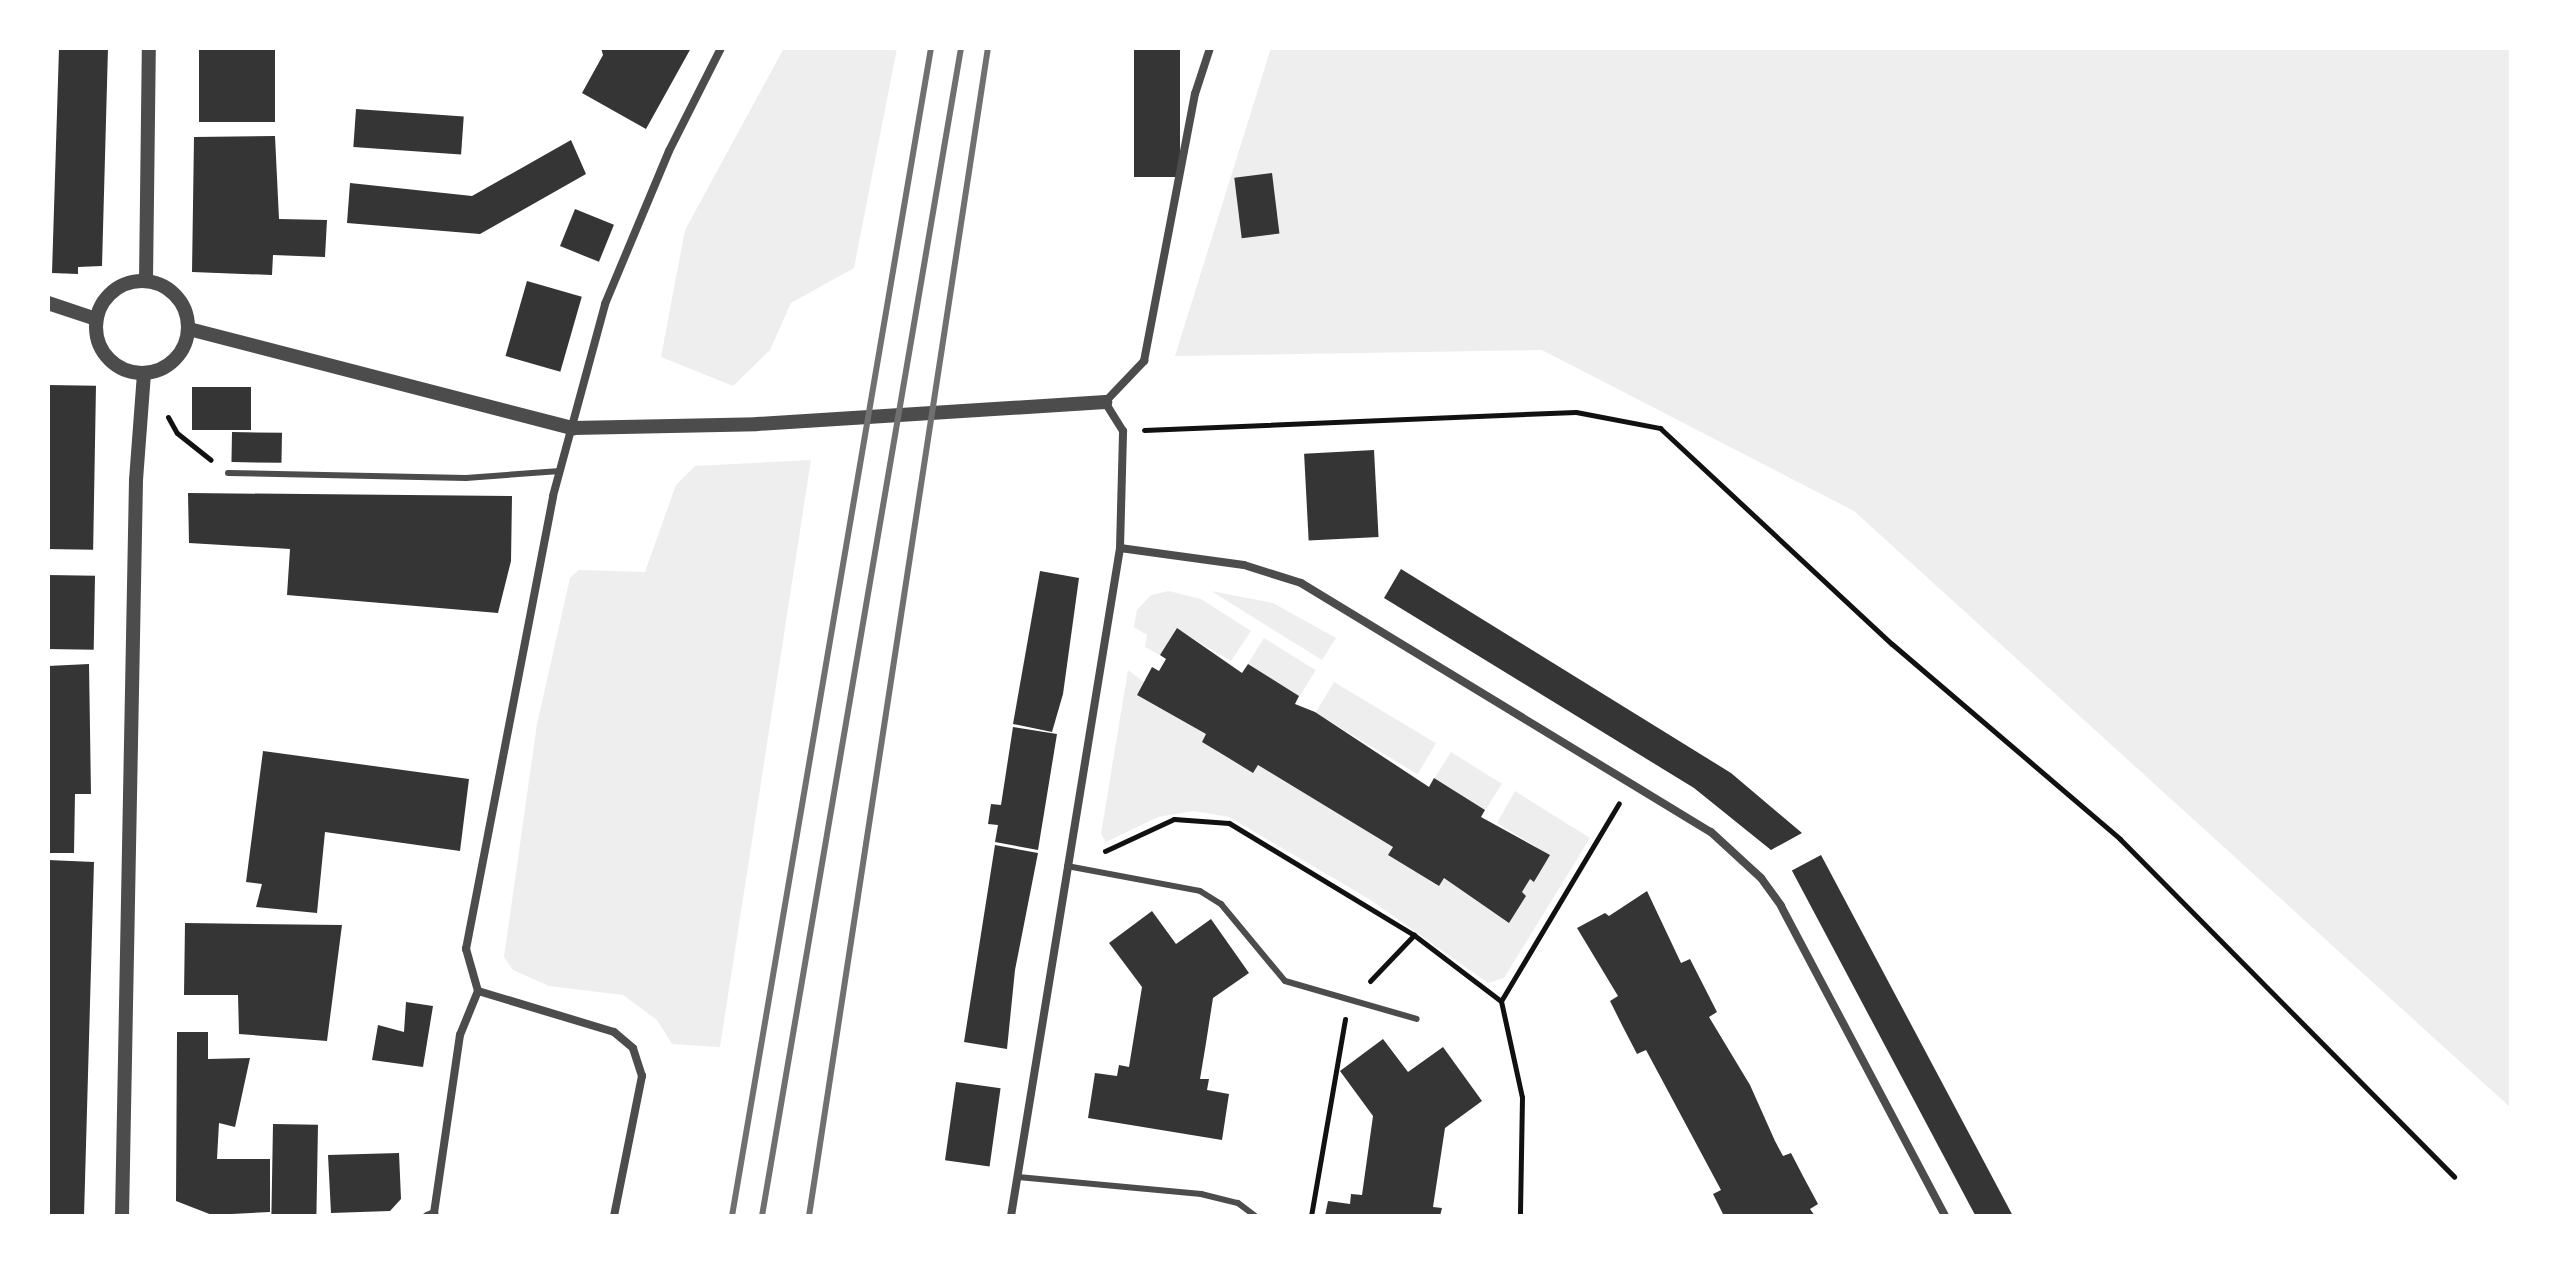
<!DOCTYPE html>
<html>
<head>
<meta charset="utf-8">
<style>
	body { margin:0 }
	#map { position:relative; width:2559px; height:1264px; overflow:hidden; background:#fff; font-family:Poppins,sans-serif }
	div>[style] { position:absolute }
	.green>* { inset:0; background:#eee; transform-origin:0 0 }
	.building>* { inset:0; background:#353535; transform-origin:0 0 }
	.path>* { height:5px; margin:-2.5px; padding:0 2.5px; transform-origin:2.5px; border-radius:2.5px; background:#111 }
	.service>* { height:6px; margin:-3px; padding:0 3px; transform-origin:3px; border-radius:3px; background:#4c4c4c }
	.minor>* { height:8px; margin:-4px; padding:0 4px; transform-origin:4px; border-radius:4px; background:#4c4c4c }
	.tertiary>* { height:14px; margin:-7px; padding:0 7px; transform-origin:7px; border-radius:7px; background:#4c4c4c }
	.tertiary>.ring { margin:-7px; padding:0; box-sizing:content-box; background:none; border:14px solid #4c4c4c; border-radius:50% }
	.rail>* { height:6px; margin:-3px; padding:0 3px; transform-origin:3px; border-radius:3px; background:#707070 }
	span { translate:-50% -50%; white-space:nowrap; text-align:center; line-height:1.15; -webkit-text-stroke:8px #fff; paint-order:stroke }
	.frame { position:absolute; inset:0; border:50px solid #fff; pointer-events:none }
</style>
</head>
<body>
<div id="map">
	<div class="green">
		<i style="clip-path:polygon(784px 48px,897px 48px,854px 268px,791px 303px,770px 350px,733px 386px,661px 357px,685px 230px)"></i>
		<i style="clip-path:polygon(1271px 48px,2511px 48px,2511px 1108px,1854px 511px,1542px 350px,1175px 356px)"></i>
		<i style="clip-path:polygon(811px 460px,720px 1047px,672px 1044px,657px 1020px,623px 995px,549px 986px,513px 970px,504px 957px,537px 724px,570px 578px,579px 570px,645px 572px,676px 485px,695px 466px)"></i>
		<i style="clip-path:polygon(1169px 591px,1201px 599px,1251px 631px,1231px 661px,1177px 629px,1160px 655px,1145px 647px,1147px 635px,1134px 627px,1137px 610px,1151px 595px)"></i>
		<i style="clip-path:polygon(1211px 591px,1273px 603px,1336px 638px,1322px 660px)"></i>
		<i style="left:1264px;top:638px;width:61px;height:31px;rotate:32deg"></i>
		<i style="clip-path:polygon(1128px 670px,1144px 682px,1137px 695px,1206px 734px,1202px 742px,1253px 772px,1258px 765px,1393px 847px,1389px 856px,1438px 886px,1444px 878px,1509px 922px,1526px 896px,1522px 892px,1530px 879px,1535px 882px,1549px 855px,1497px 823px,1515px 791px,1590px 838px,1504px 978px,1488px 983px,1369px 899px,1229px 817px,1193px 811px,1158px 817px,1106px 842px,1101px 834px)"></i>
		<i style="left:1334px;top:682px;width:119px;height:36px;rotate:31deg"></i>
		<i style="left:1451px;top:752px;width:60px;height:31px;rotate:32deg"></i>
	</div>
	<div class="building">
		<i style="clip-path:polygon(59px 48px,108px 48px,102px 266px,78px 267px,78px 274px,52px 273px)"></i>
		<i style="left:199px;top:48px;width:76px;height:74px"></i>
		<i style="clip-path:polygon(601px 48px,691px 48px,646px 129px,582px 93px,603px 55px)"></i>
		<i style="left:1134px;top:48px;width:46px;height:129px"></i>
		<i style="left:356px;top:109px;width:108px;height:38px;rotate:4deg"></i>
		<i style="clip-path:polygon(275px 136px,279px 219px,327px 220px,325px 257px,273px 255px,272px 275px,192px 272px,194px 137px)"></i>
		<i style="clip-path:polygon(571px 140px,586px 174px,480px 234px,347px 223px,350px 183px,472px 196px)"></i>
		<i style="left:1272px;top:173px;width:61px;height:38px;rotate:83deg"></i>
		<i style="left:575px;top:209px;width:42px;height:40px;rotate:22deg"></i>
		<i style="left:527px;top:281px;width:57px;height:78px;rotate:16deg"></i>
		<i style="left:48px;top:385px;width:48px;height:164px;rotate:1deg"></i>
		<i style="left:192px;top:387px;width:59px;height:43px"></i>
		<i style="left:232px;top:432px;width:50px;height:30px;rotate:1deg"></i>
		<i style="left:1374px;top:450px;width:87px;height:70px;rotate:87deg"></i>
		<i style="clip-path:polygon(188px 493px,512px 496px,511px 561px,498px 613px,287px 595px,290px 549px,189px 543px)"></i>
		<i style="clip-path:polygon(1401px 569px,1731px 773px,1802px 833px,1771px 850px,1694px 788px,1384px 598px)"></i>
		<i style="clip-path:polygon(1040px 571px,1079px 578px,1063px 694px,1052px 732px,1013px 724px)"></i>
		<i style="left:48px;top:575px;width:47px;height:74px;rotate:1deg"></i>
		<i style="clip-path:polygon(1177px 628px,1242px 673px,1248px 664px,1299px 696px,1295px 704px,1315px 712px,1429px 787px,1434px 778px,1485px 810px,1481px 817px,1550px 855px,1534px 882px,1530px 879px,1522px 892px,1526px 896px,1509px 923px,1444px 878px,1439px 886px,1388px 855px,1393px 847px,1258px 765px,1253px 773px,1227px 757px,1202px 742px,1206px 734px,1137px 695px,1152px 667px,1159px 671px,1166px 659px,1160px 655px)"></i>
		<i style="clip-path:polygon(89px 664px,91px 794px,75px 794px,74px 853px,48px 853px,48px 666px)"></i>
		<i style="clip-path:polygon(1013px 727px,1057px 734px,1038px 850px,995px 842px,998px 825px,988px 824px,991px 804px,1001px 805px)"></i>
		<i style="clip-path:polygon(263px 751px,469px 779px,460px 851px,325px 832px,317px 913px,256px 907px,262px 884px,246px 882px)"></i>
		<i style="clip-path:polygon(995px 845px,1038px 853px,1015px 970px,1007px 1049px,964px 1042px)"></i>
		<i style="left:1821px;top:855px;width:408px;height:33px;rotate:62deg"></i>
		<i style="clip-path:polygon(48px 860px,94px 862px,84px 1216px,48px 1216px)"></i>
		<i style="clip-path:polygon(1647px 891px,1681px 963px,1690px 959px,1717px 1012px,1709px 1017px,1750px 1085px,1775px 1141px,1783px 1156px,1791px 1153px,1804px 1178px,1818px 1204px,1810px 1209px,1815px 1216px,1724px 1216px,1713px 1194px,1721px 1190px,1646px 1050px,1637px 1054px,1623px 1027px,1610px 1001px,1618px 996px,1577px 928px,1605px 913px,1609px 916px)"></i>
		<i style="clip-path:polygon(1152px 911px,1176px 944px,1211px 919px,1249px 973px,1213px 998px,1206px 1043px,1200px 1079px,1209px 1079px,1207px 1090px,1229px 1094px,1222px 1140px,1088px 1118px,1095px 1073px,1117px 1076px,1119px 1065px,1129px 1067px,1142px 987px,1109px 943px)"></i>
		<i style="clip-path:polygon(185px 923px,342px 925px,327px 1041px,239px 1034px,238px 995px,184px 995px)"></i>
		<i style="clip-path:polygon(406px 1002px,433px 1006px,423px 1067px,372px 1060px,378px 1025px,404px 1032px)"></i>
		<i style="clip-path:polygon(177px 1032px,208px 1032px,208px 1059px,250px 1058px,235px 1127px,219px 1123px,217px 1159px,270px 1159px,270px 1212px,212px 1215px,176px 1201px)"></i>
		<i style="clip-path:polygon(1383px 1039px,1408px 1072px,1443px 1047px,1482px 1101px,1445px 1128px,1433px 1207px,1442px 1208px,1440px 1216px,1325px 1216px,1328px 1201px,1350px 1204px,1351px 1194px,1362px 1195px,1373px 1116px,1340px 1071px)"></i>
		<i style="left:956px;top:1082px;width:45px;height:79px;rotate:8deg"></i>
		<i style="left:273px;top:1124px;width:45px;height:90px;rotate:1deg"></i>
		<i style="clip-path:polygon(399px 1153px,401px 1199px,390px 1211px,331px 1213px,328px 1155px)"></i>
	</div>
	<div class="path">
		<i style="left:168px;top:417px;width:18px;rotate:61deg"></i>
		<i style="left:177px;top:433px;width:43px;rotate:38.5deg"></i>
		<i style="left:1144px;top:430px;width:432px;rotate:-2.4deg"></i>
		<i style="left:1576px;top:412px;width:86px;rotate:10.8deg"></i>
		<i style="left:1660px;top:428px;width:317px;rotate:43deg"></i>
		<i style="left:1892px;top:644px;width:300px;rotate:40.5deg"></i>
		<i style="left:2120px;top:839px;width:475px;rotate:45.3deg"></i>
		<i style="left:1105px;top:851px;width:76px;rotate:-24.9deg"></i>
		<i style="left:1174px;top:819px;width:55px;rotate:4.2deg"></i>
		<i style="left:1229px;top:823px;width:216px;rotate:31.2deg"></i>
		<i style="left:1414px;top:935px;width:109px;rotate:37.2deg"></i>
		<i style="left:1501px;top:1001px;width:98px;rotate:77.7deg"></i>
		<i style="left:1522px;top:1097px;width:119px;rotate:91deg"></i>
		<i style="left:1370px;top:981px;width:64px;rotate:-46.3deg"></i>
		<i style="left:1501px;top:1001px;width:230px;rotate:-59.2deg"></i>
		<i style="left:1311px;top:1216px;width:200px;rotate:-80.2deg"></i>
	</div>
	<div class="service">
		<i style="left:228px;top:473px;width:238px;rotate:1.2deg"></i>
		<i style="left:466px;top:478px;width:94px;rotate:-4.3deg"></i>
		<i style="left:1067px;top:866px;width:135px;rotate:10.6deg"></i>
		<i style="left:1200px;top:891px;width:25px;rotate:32deg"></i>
		<i style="left:1221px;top:904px;width:100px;rotate:50.3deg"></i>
		<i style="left:1285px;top:981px;width:137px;rotate:16.1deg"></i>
		<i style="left:1018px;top:1177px;width:184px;rotate:5.3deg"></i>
		<i style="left:1201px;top:1194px;width:38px;rotate:14deg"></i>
		<i style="left:1238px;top:1203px;width:21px;rotate:37deg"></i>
	</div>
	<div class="minor">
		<i style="left:1120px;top:548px;width:125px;rotate:7.8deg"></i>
		<i style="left:1244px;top:565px;width:60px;rotate:17.5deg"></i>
		<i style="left:1301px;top:583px;width:480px;rotate:31.3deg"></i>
		<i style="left:1711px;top:832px;width:68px;rotate:42.6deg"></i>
		<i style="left:1761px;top:878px;width:34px;rotate:54deg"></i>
		<i style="left:1781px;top:906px;width:351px;rotate:62.1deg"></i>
		<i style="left:427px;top:1216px;width:8px;rotate:-23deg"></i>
		<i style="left:434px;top:1213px;width:180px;rotate:-81.7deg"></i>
		<i style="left:460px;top:1035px;width:48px;rotate:-67.8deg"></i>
		<i style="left:614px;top:1216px;width:143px;rotate:-78.7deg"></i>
		<i style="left:642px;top:1076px;width:29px;rotate:-108deg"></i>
		<i style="left:633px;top:1048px;width:25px;rotate:-140deg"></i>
		<i style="left:614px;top:1032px;width:142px;rotate:-163.2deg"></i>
		<i style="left:478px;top:991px;width:44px;rotate:-105.9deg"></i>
		<i style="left:466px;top:949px;width:461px;rotate:-79.1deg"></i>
		<i style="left:553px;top:496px;width:199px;rotate:-74.8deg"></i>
		<i style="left:605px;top:304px;width:166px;rotate:-67.3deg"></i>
		<i style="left:669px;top:151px;width:115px;rotate:-63.2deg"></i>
		<i style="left:1011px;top:1216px;width:677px;rotate:-80.73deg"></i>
		<i style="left:1120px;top:548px;width:117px;rotate:-88.5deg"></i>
		<i style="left:1123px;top:431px;width:34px;rotate:-122deg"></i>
		<i style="left:1105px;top:402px;width:57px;rotate:-46.4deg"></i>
		<i style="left:1144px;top:361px;width:272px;rotate:-79.2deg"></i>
		<i style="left:1195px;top:94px;width:48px;rotate:-71.9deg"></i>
	</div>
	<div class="tertiary">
		<i style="left:146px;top:280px;width:232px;rotate:-89.3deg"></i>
		<i class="ring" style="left:96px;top:281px;width:78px;height:78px"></i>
		<i style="left:48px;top:303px;width:51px;rotate:18.4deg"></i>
		<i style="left:189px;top:329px;width:397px;rotate:14.5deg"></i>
		<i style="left:573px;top:428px;width:184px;rotate:-1.2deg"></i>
		<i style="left:757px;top:424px;width:349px;rotate:-3.6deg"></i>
		<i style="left:122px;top:1216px;width:736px;rotate:-88.91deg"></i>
		<i style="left:136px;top:480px;width:106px;rotate:-85.7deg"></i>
	</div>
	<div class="rail">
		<i style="left:732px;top:1216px;width:1185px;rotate:-80.33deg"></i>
		<i style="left:762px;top:1216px;width:1185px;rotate:-80.33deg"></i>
		<i style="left:809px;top:1216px;width:1182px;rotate:-81.29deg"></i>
	</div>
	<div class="frame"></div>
</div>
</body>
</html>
